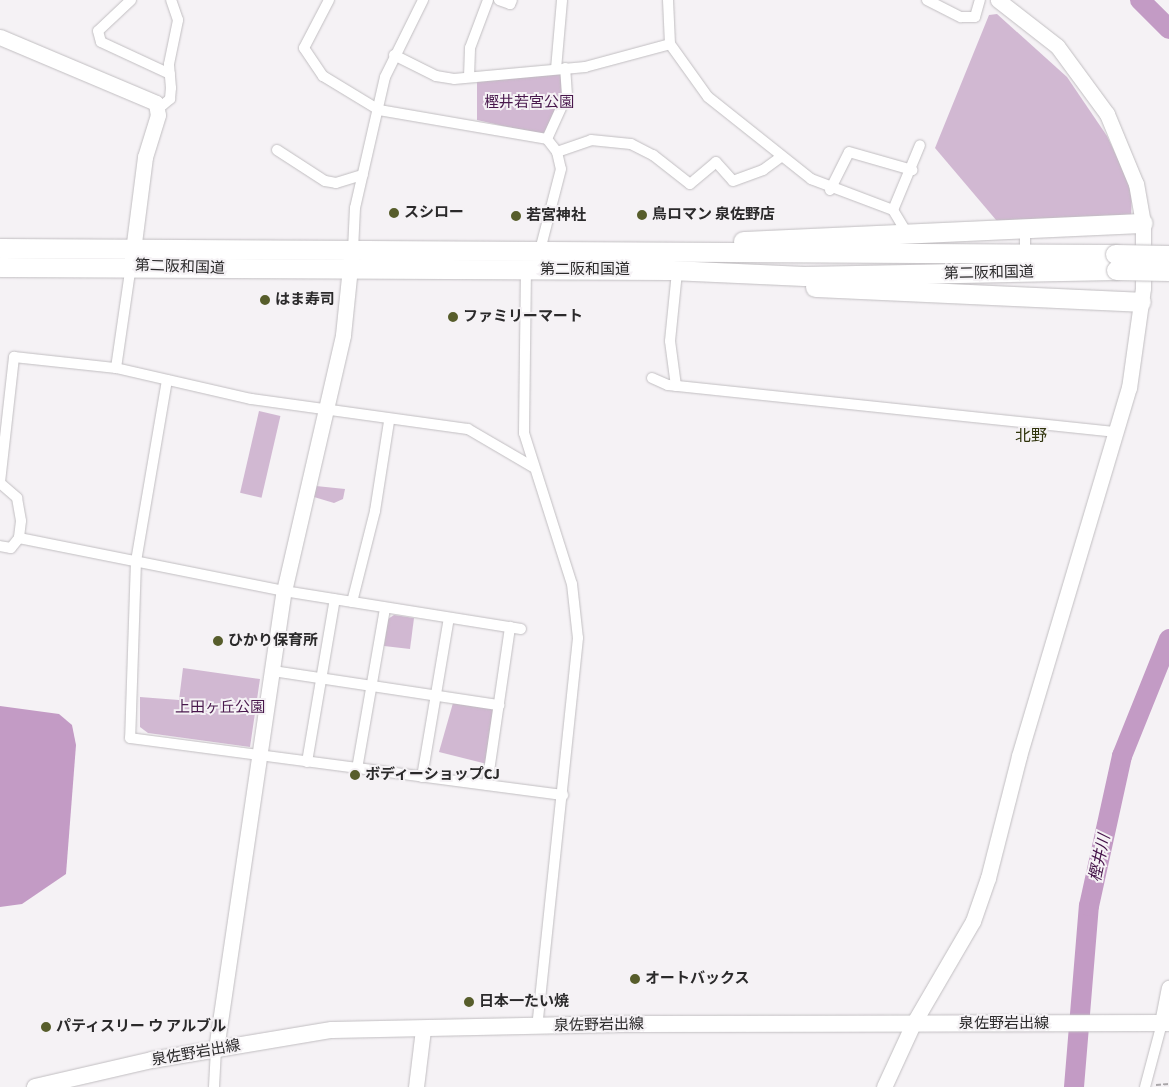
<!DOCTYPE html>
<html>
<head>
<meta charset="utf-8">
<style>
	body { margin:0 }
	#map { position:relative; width:1169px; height:1087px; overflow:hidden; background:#f5f2f5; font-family:"Source Sans 3","Noto Sans JP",sans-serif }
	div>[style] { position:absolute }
	.green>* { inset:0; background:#d1b8d2; transform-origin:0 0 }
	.water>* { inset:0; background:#c39bc5 }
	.river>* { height:20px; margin:-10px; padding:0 10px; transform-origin:10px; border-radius:10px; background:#c39bc5 }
	.path>* { height:2px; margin-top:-1px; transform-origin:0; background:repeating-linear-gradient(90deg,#aaa7aa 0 5px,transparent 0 7.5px) }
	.roads { filter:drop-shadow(0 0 1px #c1bec1) drop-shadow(0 0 1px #c1bec1) }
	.street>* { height:10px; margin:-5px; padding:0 5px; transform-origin:5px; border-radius:5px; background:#fff }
	.secondary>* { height:15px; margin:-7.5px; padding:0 7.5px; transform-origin:7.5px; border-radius:7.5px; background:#fff }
	.primary>* { height:16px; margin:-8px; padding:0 8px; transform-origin:8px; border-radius:8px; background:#fff }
	.highway>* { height:19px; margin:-9.5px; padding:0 9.5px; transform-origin:9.5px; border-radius:9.5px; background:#fff }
	.bridges { filter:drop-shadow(0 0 1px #c1bec1) drop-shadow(0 0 1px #c1bec1) }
	.highway-bridge>* { height:19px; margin:-9.5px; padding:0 9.5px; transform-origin:9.5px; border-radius:9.5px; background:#fff }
	.dots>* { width:14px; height:14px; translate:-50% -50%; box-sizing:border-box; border:2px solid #f5f2f5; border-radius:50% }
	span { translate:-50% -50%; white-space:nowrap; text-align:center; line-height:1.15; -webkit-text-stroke:4px #f5f2f5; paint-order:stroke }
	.park-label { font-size:15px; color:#48174c }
	.poi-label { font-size:15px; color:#2b2a2b; font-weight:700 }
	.left { translate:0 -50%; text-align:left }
	.street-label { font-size:15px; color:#2b2a2b }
	.neighbourhood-label { font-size:16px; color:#30340c }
	.water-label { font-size:16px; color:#441248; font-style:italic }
</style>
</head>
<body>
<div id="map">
	<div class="green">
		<i style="clip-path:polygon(997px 14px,1067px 77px,1107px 136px,1132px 188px,1131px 219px,1002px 227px,935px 148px,989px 15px)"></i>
		<i style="clip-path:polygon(561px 72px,563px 97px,543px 135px,477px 120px,477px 80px)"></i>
		<i style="left:259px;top:411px;width:22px;height:84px;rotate:13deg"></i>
		<i style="clip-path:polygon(316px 486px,345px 489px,343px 499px,334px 503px,314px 497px)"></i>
		<i style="clip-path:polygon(394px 615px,414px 618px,410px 649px,384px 646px,388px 619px)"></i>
		<i style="clip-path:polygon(183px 668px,260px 679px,250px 747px,148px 733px,140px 727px,140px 697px,179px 700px)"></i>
		<i style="clip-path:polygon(453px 703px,495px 708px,487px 764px,439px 752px)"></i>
	</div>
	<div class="water">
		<i style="clip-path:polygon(0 706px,59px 714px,72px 725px,76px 745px,66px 874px,22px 904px,0 907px)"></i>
	</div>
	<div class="river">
		<i style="left:1140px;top:0;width:41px;rotate:45deg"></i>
		<i style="left:1074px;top:1087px;width:182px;rotate:-85.3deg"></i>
		<i style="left:1089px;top:906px;width:154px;rotate:-77.6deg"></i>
		<i style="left:1122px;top:756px;width:126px;rotate:-68.1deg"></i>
	</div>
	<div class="path">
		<i style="left:1156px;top:1085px;width:13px;rotate:-4deg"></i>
	</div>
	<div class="roads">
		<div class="street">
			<i style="left:131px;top:0;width:45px;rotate:136.8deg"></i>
			<i style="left:98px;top:31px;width:11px;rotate:75deg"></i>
			<i style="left:101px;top:42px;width:76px;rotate:24.9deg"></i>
			<i style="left:329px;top:0;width:54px;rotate:117.5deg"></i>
			<i style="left:304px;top:48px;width:34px;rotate:56deg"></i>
			<i style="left:323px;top:76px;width:66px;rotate:31.3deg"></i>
			<i style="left:379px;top:110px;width:170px;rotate:9.8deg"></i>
			<i style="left:547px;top:139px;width:16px;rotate:52deg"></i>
			<i style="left:557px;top:152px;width:17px;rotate:77deg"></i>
			<i style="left:561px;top:169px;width:88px;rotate:104.5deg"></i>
			<i style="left:499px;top:0;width:12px;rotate:20deg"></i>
			<i style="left:510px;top:4px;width:4px;rotate:-63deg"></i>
			<i style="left:668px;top:0;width:44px;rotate:87.4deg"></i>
			<i style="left:670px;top:44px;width:65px;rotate:54.4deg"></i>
			<i style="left:708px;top:97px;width:132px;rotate:38.5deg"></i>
			<i style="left:811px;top:179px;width:88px;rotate:20.7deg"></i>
			<i style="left:893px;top:210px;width:29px;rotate:59deg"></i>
			<i style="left:927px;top:0;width:38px;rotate:27deg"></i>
			<i style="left:961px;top:17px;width:14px"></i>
			<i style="left:975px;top:17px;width:18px;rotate:-74deg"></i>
			<i style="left:394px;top:55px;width:47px;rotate:26.6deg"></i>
			<i style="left:436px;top:76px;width:18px;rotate:9deg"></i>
			<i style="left:454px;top:79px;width:132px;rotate:-5.2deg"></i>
			<i style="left:585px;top:67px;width:88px;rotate:-15.1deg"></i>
			<i style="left:556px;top:69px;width:69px;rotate:-85deg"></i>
			<i style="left:469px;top:77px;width:29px;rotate:-88deg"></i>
			<i style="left:470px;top:48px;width:51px;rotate:-69.4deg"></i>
			<i style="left:158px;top:109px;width:16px;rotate:-40deg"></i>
			<i style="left:170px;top:99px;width:11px;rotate:-85deg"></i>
			<i style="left:171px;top:88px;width:24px;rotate:-95deg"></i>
			<i style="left:169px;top:64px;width:45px;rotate:-78.4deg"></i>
			<i style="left:178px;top:20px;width:21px;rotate:-109deg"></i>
			<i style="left:547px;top:139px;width:48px;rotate:-65.6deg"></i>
			<i style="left:567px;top:95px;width:27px;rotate:-94deg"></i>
			<i style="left:277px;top:150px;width:57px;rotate:32.9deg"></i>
			<i style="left:325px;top:181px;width:11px;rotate:10deg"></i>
			<i style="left:336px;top:183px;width:28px;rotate:-17deg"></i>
			<i style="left:557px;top:152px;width:36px;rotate:-19deg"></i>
			<i style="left:591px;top:140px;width:40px;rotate:5.7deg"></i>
			<i style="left:631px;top:144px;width:25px;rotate:27deg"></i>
			<i style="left:653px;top:155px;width:47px;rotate:38.1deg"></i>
			<i style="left:690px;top:184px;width:34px;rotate:-40deg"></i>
			<i style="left:716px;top:162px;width:25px;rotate:48deg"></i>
			<i style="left:733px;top:181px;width:32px;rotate:-20deg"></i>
			<i style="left:763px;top:170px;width:22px;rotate:-36deg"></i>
			<i style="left:830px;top:190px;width:42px;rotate:-63.4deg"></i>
			<i style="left:849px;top:152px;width:66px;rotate:15.9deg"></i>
			<i style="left:893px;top:210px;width:70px;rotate:-67.4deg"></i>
			<i style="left:1025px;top:246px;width:16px;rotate:-90deg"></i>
			<i style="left:353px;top:250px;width:42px;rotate:-87.3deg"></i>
			<i style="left:355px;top:208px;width:134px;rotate:-77.1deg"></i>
			<i style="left:385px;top:77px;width:86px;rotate:-63.7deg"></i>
			<i style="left:526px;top:268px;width:165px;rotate:90.7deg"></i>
			<i style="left:524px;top:433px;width:158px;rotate:72.4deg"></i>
			<i style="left:572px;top:584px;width:54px;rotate:83.7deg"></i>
			<i style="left:578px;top:638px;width:391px;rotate:96deg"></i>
			<i style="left:116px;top:368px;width:104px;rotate:-81.7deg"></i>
			<i style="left:652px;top:378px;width:17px;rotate:24deg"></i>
			<i style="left:668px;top:385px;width:451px;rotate:6deg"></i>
			<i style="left:167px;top:380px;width:184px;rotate:99.7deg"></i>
			<i style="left:136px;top:561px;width:177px;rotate:91.9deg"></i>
			<i style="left:130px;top:738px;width:437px;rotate:7.5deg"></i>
			<i style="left:676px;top:386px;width:45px;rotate:-97.6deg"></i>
			<i style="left:670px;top:341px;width:69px;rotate:-84.2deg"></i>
			<i style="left:0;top:482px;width:126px;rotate:-83.6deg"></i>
			<i style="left:14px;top:357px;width:103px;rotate:6.2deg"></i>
			<i style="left:116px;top:368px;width:139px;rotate:12.9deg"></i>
			<i style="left:251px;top:399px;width:219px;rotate:7.9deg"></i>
			<i style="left:468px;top:429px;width:75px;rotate:30.3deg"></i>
			<i style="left:0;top:483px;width:23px;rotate:41deg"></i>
			<i style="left:17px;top:498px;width:23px;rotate:80deg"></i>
			<i style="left:21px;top:521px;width:17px;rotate:97deg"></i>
			<i style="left:19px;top:538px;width:13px;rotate:129deg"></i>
			<i style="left:11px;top:548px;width:11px;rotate:-170deg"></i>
			<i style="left:19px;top:538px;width:270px;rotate:11.3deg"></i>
			<i style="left:284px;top:591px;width:240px;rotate:9.1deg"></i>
			<i style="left:352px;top:602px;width:94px;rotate:-75.8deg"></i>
			<i style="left:375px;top:511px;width:90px;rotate:-81.1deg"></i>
			<i style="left:273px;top:671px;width:229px;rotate:8.6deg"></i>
			<i style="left:307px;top:762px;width:165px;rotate:-80.3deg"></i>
			<i style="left:357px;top:769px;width:163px;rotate:-80.1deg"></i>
			<i style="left:422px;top:777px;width:161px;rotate:-80.4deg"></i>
			<i style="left:487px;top:785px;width:160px;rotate:-81.7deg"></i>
			<i style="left:214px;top:1087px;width:38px;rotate:-87deg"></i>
			<i style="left:1145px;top:1087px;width:66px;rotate:-75.1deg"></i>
		</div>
		<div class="secondary">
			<i style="left:0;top:37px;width:169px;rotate:22.9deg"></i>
			<i style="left:156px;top:103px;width:12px;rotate:81deg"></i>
			<i style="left:158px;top:115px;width:44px;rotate:107.2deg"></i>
			<i style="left:145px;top:157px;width:103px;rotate:97.3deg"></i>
			<i style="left:1162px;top:1023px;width:36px;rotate:-79deg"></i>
			<i style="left:216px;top:1049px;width:463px;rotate:-81.6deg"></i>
			<i style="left:284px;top:591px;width:263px;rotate:-77deg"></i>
			<i style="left:343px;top:335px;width:77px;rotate:-84.1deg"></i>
			<i style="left:416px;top:1087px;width:58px;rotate:-83.1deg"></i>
			<i style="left:884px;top:1087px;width:69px;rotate:-65.3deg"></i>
			<i style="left:913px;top:1024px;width:119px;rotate:-59.8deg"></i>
			<i style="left:973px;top:921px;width:46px;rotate:-70.8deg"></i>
			<i style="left:988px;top:878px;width:126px;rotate:-75.7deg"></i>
			<i style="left:1019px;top:756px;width:384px;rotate:-73.4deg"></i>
			<i style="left:1129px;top:388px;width:101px;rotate:-82deg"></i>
			<i style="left:1143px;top:288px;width:65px;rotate:-90deg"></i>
			<i style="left:1143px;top:223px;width:40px;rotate:-100deg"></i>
			<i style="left:1136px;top:184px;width:76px;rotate:-112.5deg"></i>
			<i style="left:1107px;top:114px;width:84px;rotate:-126.3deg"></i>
			<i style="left:1057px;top:46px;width:75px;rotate:-142.1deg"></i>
		</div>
		<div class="primary">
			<i style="left:35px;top:1087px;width:120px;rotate:-13deg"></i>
			<i style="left:152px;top:1060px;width:182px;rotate:-9.5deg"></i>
			<i style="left:332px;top:1030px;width:289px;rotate:-1.2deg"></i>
			<i style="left:621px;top:1024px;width:548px;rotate:-0.1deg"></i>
		</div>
		<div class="highway">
			<i style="left:743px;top:241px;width:400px;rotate:-2.6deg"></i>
			<i style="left:0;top:248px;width:1115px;rotate:0.31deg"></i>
			<i style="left:0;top:267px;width:671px;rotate:0.26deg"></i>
			<i style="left:671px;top:270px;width:133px;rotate:2.6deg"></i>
			<i style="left:804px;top:276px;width:312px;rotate:-1.1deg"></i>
			<i style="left:815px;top:287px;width:326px;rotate:2.6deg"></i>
		</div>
	</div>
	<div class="bridges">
		<div class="highway-bridge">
			<i style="left:1115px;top:254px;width:54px;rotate:1.1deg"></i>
			<i style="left:1116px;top:270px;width:53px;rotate:1.1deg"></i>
		</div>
	</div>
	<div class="dots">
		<i style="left:394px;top:213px;background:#575d2b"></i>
		<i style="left:642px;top:215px;background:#575d2b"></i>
		<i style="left:516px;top:216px;background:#575d2b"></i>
		<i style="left:265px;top:300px;background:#575d2b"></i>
		<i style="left:453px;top:317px;background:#575d2b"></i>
		<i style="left:218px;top:641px;background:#575d2b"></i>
		<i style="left:355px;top:775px;background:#575d2b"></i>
		<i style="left:635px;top:979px;background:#575d2b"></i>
		<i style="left:469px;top:1002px;background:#575d2b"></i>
		<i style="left:46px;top:1027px;background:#575d2b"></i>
	</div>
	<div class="park-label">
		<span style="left:529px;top:103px">樫井若宮公園</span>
		<span style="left:220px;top:708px">上田ヶ丘公園</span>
	</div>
	<div class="poi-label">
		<span class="left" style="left:404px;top:213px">スシロー</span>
		<span class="left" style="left:652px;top:215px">鳥ロマン 泉佐野店</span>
		<span class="left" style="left:526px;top:216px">若宮神社</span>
		<span class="left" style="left:275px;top:300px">はま寿司</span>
		<span class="left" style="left:463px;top:317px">ファミリーマート</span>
		<span class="left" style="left:228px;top:641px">ひかり保育所</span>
		<span class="left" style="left:365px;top:775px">ボディーショップCJ</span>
		<span class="left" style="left:645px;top:979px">オートバックス</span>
		<span class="left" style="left:479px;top:1002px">日本一たい焼</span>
		<span class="left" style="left:56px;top:1027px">パティスリー ウ アルブル</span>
	</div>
	<div class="street-label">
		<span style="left:180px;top:267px;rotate:2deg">第二阪和国道</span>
		<span style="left:585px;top:270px">第二阪和国道</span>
		<span style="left:989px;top:273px;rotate:-1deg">第二阪和国道</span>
		<span style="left:1004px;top:1024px">泉佐野岩出線</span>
		<span style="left:599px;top:1025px;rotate:-1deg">泉佐野岩出線</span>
		<span style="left:196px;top:1053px;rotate:-10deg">泉佐野岩出線</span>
	</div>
	<div class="neighbourhood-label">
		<span style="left:1031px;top:436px">北野</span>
	</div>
	<div class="water-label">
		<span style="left:1100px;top:858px;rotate:-78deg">樫井川</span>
	</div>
</div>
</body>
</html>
